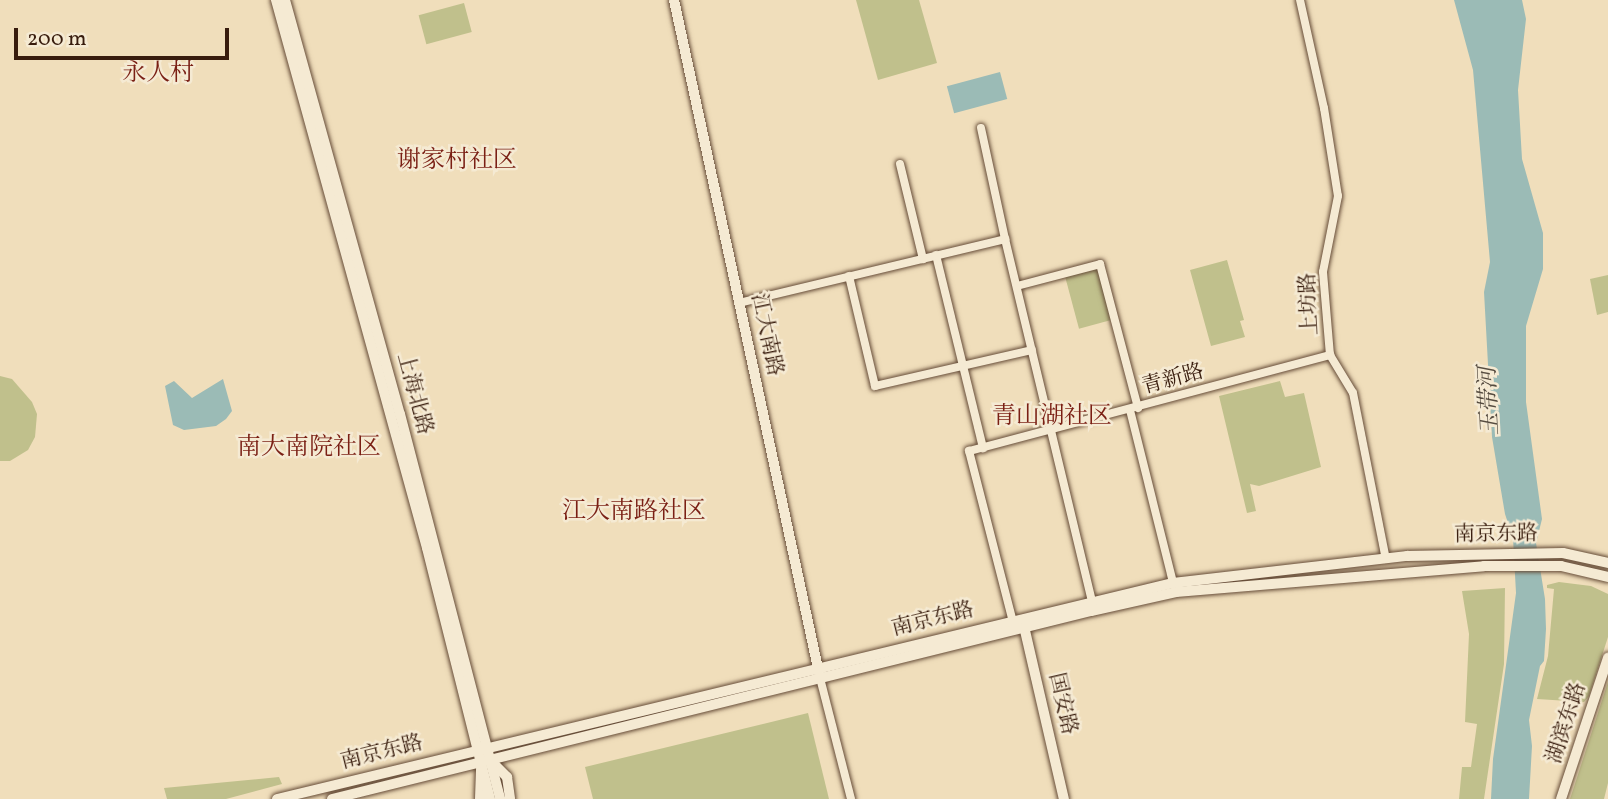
<!DOCTYPE html>
<html>
<head>
<meta charset="utf-8">
<style>
	body { margin:0 }
	#map { position:relative; width:1608px; height:799px; overflow:hidden; background:#f0debb; font-family:Vollkorn,"Noto Serif SC",serif }
	div>[style] { position:absolute }
	.green>* { inset:0; background:#c0c08c; transform-origin:0 0 }
	.water>* { inset:0; background:#9bbbb6; transform-origin:0 0 }
	.roads { filter:drop-shadow(0 0 2px #664c38) drop-shadow(0 0 2px #664c38) }
	.minor>* { height:8px; margin:-4px; padding:0 4px; transform-origin:4px; border-radius:4px; background:#f5ead3 }
	.tertiary>* { height:10px; margin:-5px; padding:0 5px; transform-origin:5px; border-radius:5px; background:#f5ead3 }
	.secondary>* { height:10px; margin:-5px; padding:0 5px; transform-origin:5px; border-radius:5px; background:#f5ead3 }
	span { translate:-50% -50%; white-space:nowrap; text-align:center; line-height:1.15; -webkit-text-stroke:5px #f5ead3; paint-order:stroke }
	.street-label { font-size:21px; color:#381c0d }
	.water-label { font-size:23px; color:#564c40; font-style:italic }
	.quarter-label { font-size:24px; color:#7a1f14 }
	.scale { position:absolute; left:14px; top:28px; width:215px; height:32px; box-sizing:border-box; border:4px solid #381c0d; border-top:0; padding-left:9px; font-size:21px; line-height:24px; white-space:nowrap; color:#381c0d; -webkit-text-stroke:5px #f5ead3; paint-order:stroke }
</style>
</head>
<body>
<div id="map">
	<div class="green">
		<i style="clip-path:polygon(856px 0,919px 0,937px 63px,878px 80px)"></i>
		<i style="left:464px;top:3px;width:30px;height:47px;rotate:75deg"></i>
		<i style="clip-path:polygon(1227px 260px,1244px 320px,1240px 321px,1245px 337px,1211px 346px,1190px 270px)"></i>
		<i style="left:1100px;top:264px;width:57px;height:37px;rotate:75deg"></i>
		<i style="clip-path:polygon(1608px 275px,1608px 312px,1597px 315px,1590px 279px)"></i>
		<i style="clip-path:polygon(0 376px,12px 379px,32px 402px,37px 414px,35px 437px,28px 450px,10px 461px,0 461px)"></i>
		<i style="clip-path:polygon(1280px 381px,1285px 397px,1304px 393px,1321px 467px,1259px 486px,1250px 484px,1256px 511px,1247px 513px,1219px 396px)"></i>
		<i style="clip-path:polygon(1559px 582px,1591px 586px,1608px 594px,1608px 637px,1589px 696px,1584px 702px,1537px 699px,1548px 656px,1554px 589px,1547px 588px,1547px 585px)"></i>
		<i style="clip-path:polygon(1505px 588px,1504px 664px,1484px 799px,1459px 799px,1462px 767px,1471px 767px,1477px 724px,1465px 722px,1469px 634px,1462px 591px)"></i>
		<i style="clip-path:polygon(1608px 682px,1608px 783px,1604px 799px,1570px 799px)"></i>
		<i style="clip-path:polygon(808px 713px,829px 799px,593px 799px,585px 767px)"></i>
		<i style="clip-path:polygon(279px 777px,282px 784px,226px 799px,167px 799px,164px 788px)"></i>
	</div>
	<div class="water">
		<i style="clip-path:polygon(1454px 0,1522px 0,1526px 19px,1518px 90px,1522px 159px,1543px 233px,1543px 269px,1526px 326px,1526px 402px,1542px 519px,1536px 543px,1545px 599px,1546px 629px,1544px 661px,1540px 666px,1529px 720px,1532px 746px,1529px 799px,1491px 799px,1493px 759px,1516px 593px,1513px 538px,1505px 514px,1492px 437px,1484px 292px,1490px 262px,1473px 70px)"></i>
		<i style="left:1000px;top:72px;width:28px;height:55px;rotate:75deg"></i>
		<i style="clip-path:polygon(223px 379px,232px 411px,226px 419px,216px 426px,184px 430px,173px 425px,165px 386px,174px 381px,192px 398px)"></i>
	</div>
	<div class="roads">
		<div class="minor">
			<i style="left:1300px;top:0;width:111px;rotate:77.5deg"></i>
			<i style="left:1324px;top:108px;width:89px;rotate:81deg"></i>
			<i style="left:1338px;top:196px;width:77px;rotate:101.2deg"></i>
			<i style="left:1323px;top:272px;width:83px;rotate:85.2deg"></i>
			<i style="left:1330px;top:355px;width:44px;rotate:58.8deg"></i>
			<i style="left:1353px;top:393px;width:169px;rotate:78.8deg"></i>
			<i style="left:981px;top:128px;width:114px;rotate:77.8deg"></i>
			<i style="left:900px;top:164px;width:98px;rotate:76.4deg"></i>
			<i style="left:936px;top:255px;width:199px;rotate:76.3deg"></i>
			<i style="left:849px;top:276px;width:113px;rotate:76.7deg"></i>
			<i style="left:875px;top:386px;width:161px;rotate:-12.9deg"></i>
			<i style="left:1017px;top:286px;width:86px;rotate:-14.8deg"></i>
			<i style="left:1100px;top:264px;width:149px;rotate:75.2deg"></i>
			<i style="left:739px;top:303px;width:274px;rotate:-13.5deg"></i>
			<i style="left:1005px;top:239px;width:372px;rotate:76.5deg"></i>
			<i style="left:1130px;top:410px;width:178px;rotate:76deg"></i>
			<i style="left:1014px;top:626px;width:181px;rotate:-104.4deg"></i>
			<i style="left:969px;top:451px;width:374px;rotate:-14.9deg"></i>
			<i style="left:820px;top:678px;width:125px;rotate:75.6deg"></i>
		</div>
		<div class="tertiary">
			<i style="left:674px;top:0;width:688px;rotate:77.84deg"></i>
			<i style="left:1023px;top:622px;width:182px;rotate:77deg"></i>
			<i style="left:491px;top:761px;width:23px;rotate:45deg"></i>
			<i style="left:507px;top:777px;width:22px;rotate:82deg"></i>
			<i style="left:480px;top:799px;width:32px;rotate:-88deg"></i>
			<i style="left:1561px;top:799px;width:149px;rotate:-71.6deg"></i>
		</div>
		<div class="secondary">
			<i style="left:276px;top:0;width:568px;rotate:74.59deg"></i>
			<i style="left:427px;top:548px;width:259px;rotate:75.9deg"></i>
			<i style="left:285px;top:0;width:430px;rotate:74.5deg"></i>
			<i style="left:400px;top:414px;width:398px;rotate:75.4deg"></i>
			<i style="left:277px;top:799px;width:922px;rotate:-13.55deg"></i>
			<i style="left:1173px;top:583px;width:236px;rotate:-6.6deg"></i>
			<i style="left:1407px;top:556px;width:156px;rotate:-1.1deg"></i>
			<i style="left:1563px;top:553px;width:46px;rotate:12.5deg"></i>
			<i style="left:332px;top:799px;width:782px;rotate:-13.91deg"></i>
			<i style="left:1091px;top:611px;width:87px;rotate:-12.6deg"></i>
			<i style="left:1176px;top:592px;width:309px;rotate:-4.8deg"></i>
			<i style="left:1484px;top:566px;width:77px"></i>
			<i style="left:1561px;top:566px;width:48px;rotate:13.2deg"></i>
		</div>
	</div>
	<div class="street-label">
		<span style="left:1310px;top:304px;rotate:-93deg">上坊路</span>
		<span style="left:766px;top:335px;rotate:78deg">江大南路</span>
		<span style="left:1173px;top:380px;rotate:-15deg">青新路</span>
		<span style="left:414px;top:394px;rotate:75deg">上海北路</span>
		<span style="left:1496px;top:535px;rotate:-1deg">南京东路</span>
		<span style="left:933px;top:620px;rotate:-14deg">南京东路</span>
		<span style="left:1062px;top:704px;rotate:77deg">国安路</span>
		<span style="left:1567px;top:723px;rotate:-72deg">湖滨东路</span>
		<span style="left:382px;top:753px;rotate:-14deg">南京东路</span>
	</div>
	<div class="water-label">
		<span style="left:1490px;top:401px;rotate:-93deg">玉带河</span>
	</div>
	<div class="quarter-label">
		<span style="left:158px;top:75px">永人村</span>
		<span style="left:457px;top:162px">谢家村社区</span>
		<span style="left:1052px;top:418px">青山湖社区</span>
		<span style="left:309px;top:449px">南大南院社区</span>
		<span style="left:634px;top:513px">江大南路社区</span>
	</div>
	<div class="scale">200 m</div>
</div>
</body>
</html>
